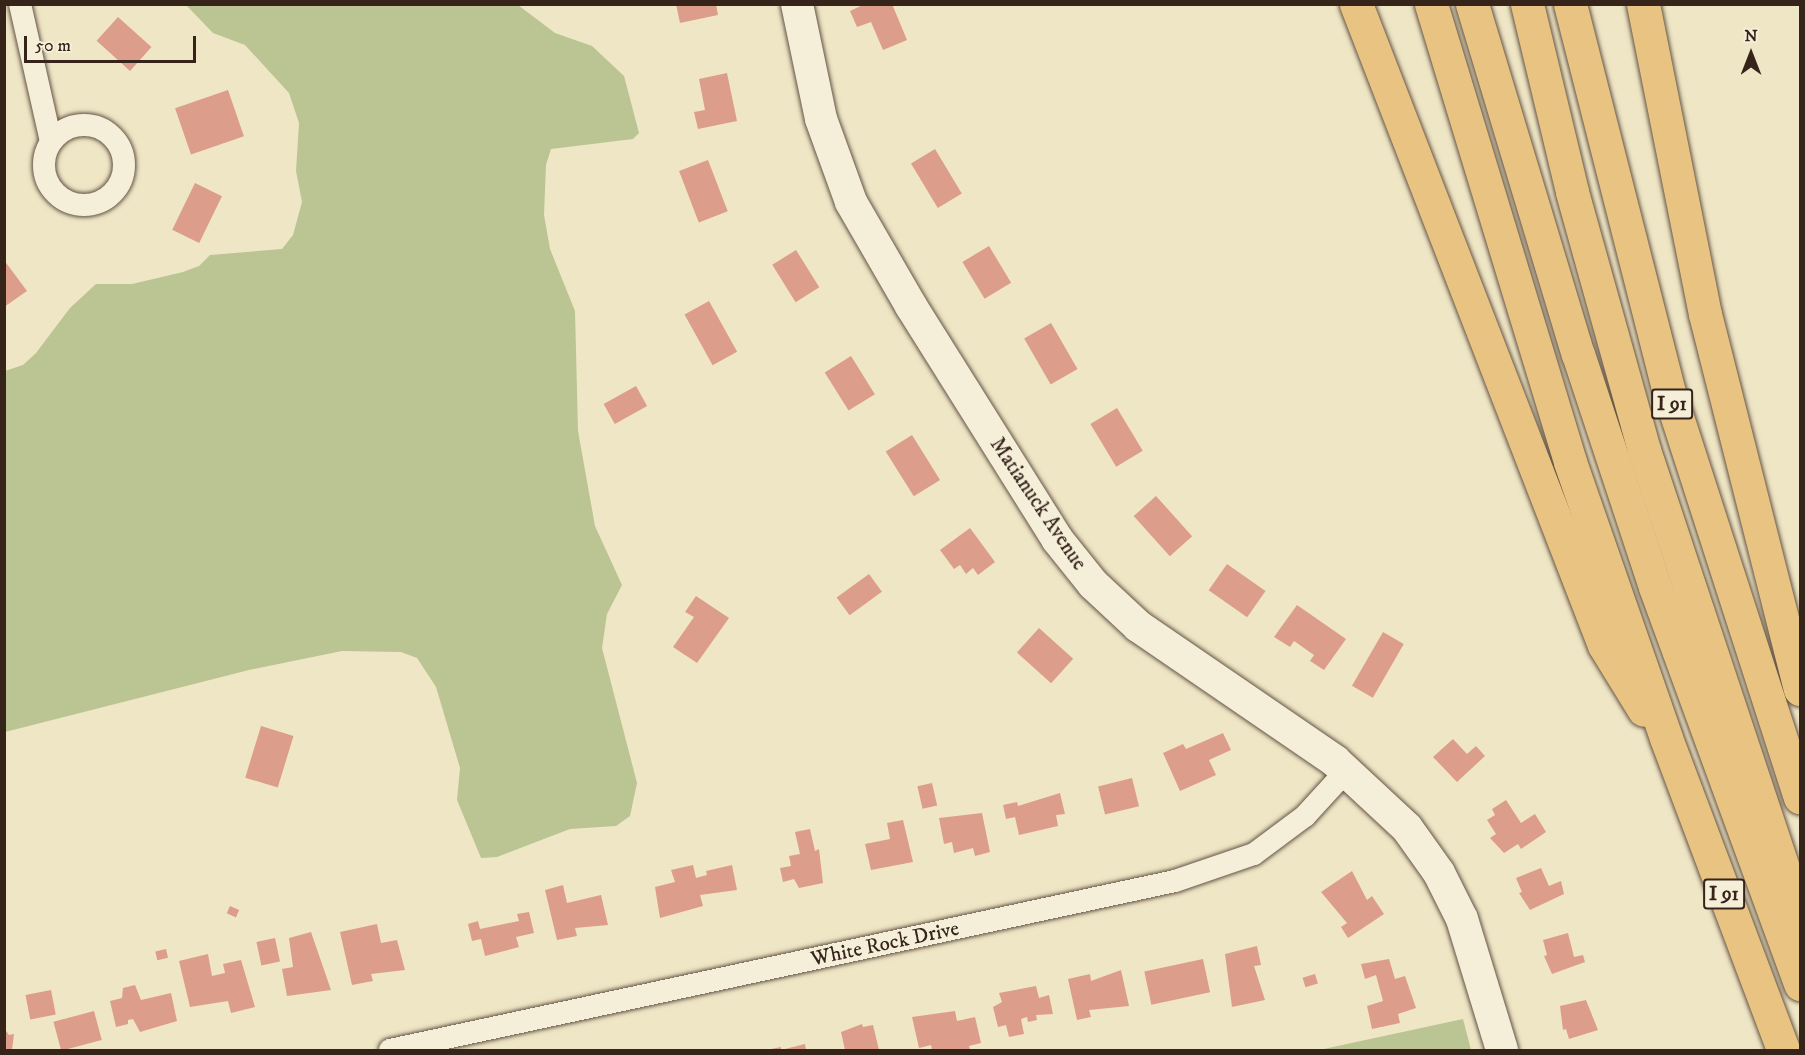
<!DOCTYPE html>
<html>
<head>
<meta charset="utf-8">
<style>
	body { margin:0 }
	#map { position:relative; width:1805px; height:1055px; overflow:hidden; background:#efe6c5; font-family:"IM FELL DW Pica",serif }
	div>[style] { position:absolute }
	.green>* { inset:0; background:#bbc493 }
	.building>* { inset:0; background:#dd9d8b; transform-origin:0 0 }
	.roads { filter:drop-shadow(0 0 2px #645446) drop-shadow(0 0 2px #645446) }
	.street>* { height:22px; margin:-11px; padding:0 11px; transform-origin:11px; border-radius:11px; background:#f5efd9 }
	.street>.ring { margin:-11px; padding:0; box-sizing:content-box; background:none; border:22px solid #f5efd9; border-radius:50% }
	.secondary>* { height:32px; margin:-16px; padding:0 16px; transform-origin:16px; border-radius:16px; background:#f5efd9 }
	.highway>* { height:33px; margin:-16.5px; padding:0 16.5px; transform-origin:16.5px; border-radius:16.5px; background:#e8c382 }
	span { translate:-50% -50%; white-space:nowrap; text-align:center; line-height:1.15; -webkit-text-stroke:4.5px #f5efd9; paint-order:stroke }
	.shield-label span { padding:2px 4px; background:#f5efd9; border:2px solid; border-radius:4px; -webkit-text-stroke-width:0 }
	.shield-label { font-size:20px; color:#36241b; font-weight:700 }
	.street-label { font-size:21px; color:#36241b }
	.frame { position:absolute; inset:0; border:6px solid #36241b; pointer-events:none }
	.north { position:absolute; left:1721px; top:24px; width:60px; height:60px; -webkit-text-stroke:4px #f5efd9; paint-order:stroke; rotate:0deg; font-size:16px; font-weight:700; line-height:24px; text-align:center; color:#36241b }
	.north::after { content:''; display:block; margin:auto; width:21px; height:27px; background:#36241b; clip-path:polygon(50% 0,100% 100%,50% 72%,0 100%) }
	.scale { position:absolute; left:24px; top:36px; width:172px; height:27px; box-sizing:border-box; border:3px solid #36241b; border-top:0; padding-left:8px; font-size:18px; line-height:21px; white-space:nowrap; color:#36241b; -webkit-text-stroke:4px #f5efd9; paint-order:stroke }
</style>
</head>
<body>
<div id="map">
	<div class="green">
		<i style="clip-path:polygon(186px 5px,518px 5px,555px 33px,592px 46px,624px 76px,639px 133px,633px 139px,551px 149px,546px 165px,544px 215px,550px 249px,575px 311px,578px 431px,595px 526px,622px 585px,607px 614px,602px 648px,637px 783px,630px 816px,616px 826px,570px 829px,497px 857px,481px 858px,457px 800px,460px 768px,436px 687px,417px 658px,401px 652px,342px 651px,249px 670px,5px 732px,5px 371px,23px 365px,36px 353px,70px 308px,96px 284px,132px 284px,183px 272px,199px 266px,210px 255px,282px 249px,293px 235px,302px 202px,296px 171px,299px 123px,289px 93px,245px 45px,213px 33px)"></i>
		<i style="clip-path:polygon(1463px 1019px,1471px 1050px,1319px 1050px)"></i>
	</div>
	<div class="building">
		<i style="clip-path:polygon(676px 4px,716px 4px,718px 15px,680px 23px)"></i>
		<i style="clip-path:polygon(865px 4px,892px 4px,907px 40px,883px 50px,871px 22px,857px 27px,850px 11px)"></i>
		<i style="left:118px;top:17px;width:45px;height:32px;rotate:42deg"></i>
		<i style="clip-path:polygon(727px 73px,737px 121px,698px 129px,694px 112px,705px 110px,699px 79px)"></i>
		<i style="left:228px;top:90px;width:49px;height:56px;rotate:71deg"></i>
		<i style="left:935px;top:149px;width:52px;height:28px;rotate:59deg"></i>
		<i style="left:708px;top:160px;width:55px;height:31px;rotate:69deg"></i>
		<i style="left:195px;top:183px;width:30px;height:52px;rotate:26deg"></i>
		<i style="left:989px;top:246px;width:43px;height:31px;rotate:59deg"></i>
		<i style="left:796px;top:250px;width:44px;height:28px;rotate:58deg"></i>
		<i style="clip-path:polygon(4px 260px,27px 291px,4px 307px)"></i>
		<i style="left:709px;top:301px;width:58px;height:28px;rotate:61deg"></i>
		<i style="left:1051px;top:323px;width:53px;height:31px;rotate:60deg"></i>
		<i style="left:851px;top:356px;width:45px;height:31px;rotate:58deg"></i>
		<i style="left:636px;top:386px;width:23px;height:37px;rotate:61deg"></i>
		<i style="left:1117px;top:408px;width:50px;height:31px;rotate:59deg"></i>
		<i style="left:912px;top:435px;width:53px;height:31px;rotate:58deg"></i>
		<i style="left:1156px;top:496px;width:54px;height:30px;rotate:48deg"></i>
		<i style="clip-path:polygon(970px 528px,995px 562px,978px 575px,973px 568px,966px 574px,960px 565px,954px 569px,940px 550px)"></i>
		<i style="left:1227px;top:564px;width:47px;height:32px;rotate:35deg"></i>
		<i style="left:869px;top:574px;width:22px;height:40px;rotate:54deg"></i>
		<i style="clip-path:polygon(696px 596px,729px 618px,697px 663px,673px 647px,694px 617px,685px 612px)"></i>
		<i style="clip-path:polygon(1297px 605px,1346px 639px,1324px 670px,1310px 661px,1314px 655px,1294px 641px,1290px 647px,1274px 637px)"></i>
		<i style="left:1039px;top:628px;width:46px;height:33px;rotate:42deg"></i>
		<i style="left:1383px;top:632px;width:24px;height:62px;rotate:30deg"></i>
		<i style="left:261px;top:726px;width:34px;height:54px;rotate:17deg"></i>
		<i style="clip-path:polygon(1223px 733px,1231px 750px,1209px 760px,1216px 775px,1180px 791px,1163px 753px,1183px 744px,1186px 749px)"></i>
		<i style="clip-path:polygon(1453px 739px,1467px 754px,1476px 746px,1485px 756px,1457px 782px,1433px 757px)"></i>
		<i style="left:1132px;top:778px;width:29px;height:35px;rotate:76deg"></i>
		<i style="left:932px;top:783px;width:23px;height:15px;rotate:77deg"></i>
		<i style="clip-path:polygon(1060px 793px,1065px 814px,1056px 815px,1058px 826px,1019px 835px,1015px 817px,1006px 819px,1003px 805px,1017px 802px,1018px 806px)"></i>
		<i style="clip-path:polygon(1506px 800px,1521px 823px,1535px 814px,1546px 832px,1521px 849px,1518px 844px,1504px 853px,1490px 838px,1496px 834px,1487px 820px,1495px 815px,1492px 809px)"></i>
		<i style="clip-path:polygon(982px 813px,990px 852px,975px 856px,973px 848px,954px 853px,952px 842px,944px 844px,939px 818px)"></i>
		<i style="clip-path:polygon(903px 820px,913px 862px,871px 870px,865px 844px,890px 839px,887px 823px)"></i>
		<i style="clip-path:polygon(810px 829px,815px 851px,819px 849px,823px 883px,799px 888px,794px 879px,783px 882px,780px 868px,791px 866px,789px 856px,800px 854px,795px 832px)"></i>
		<i style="clip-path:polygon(693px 865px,696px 878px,707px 875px,706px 871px,732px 865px,737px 890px,700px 895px,703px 906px,660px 918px,655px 887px,675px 882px,671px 870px)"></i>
		<i style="clip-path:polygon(1541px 868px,1549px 886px,1561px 881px,1564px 894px,1530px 910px,1519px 893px,1522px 892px,1516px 878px)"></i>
		<i style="clip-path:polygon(1352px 871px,1367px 900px,1372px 896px,1384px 914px,1348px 938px,1341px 927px,1347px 923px,1321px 892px)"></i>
		<i style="clip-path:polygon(563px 885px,567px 903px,601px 895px,608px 925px,575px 928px,577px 936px,557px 940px,545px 890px)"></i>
		<i style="left:230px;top:906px;width:10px;height:8px;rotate:24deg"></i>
		<i style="clip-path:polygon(529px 912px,534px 933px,516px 937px,519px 947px,485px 956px,481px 939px,472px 941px,468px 924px,478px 921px,480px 929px,519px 921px,517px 914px)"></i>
		<i style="clip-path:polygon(377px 924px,381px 943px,397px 940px,405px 970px,371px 974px,373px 981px,352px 985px,340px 932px)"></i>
		<i style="clip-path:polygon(311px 932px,331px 990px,287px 996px,282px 969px,293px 967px,289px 938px)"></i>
		<i style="clip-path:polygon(1568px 933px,1574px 957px,1583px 955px,1585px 962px,1552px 974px,1544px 956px,1547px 955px,1543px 940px)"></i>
		<i style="left:275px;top:938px;width:24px;height:19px;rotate:78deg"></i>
		<i style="clip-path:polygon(1257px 946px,1261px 965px,1254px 966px,1265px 1000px,1232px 1007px,1225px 954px)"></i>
		<i style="left:166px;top:949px;width:9px;height:11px;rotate:77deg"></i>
		<i style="clip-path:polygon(208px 954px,212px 976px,225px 973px,223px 964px,241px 960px,255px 1007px,231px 1013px,228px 1001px,190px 1007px,179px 961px)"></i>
		<i style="left:1203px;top:959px;width:34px;height:60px;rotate:78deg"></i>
		<i style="clip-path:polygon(1389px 959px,1395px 979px,1405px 976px,1416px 1008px,1398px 1014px,1400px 1023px,1372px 1029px,1367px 1006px,1383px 1001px,1376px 975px,1365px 979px,1361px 964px)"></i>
		<i style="clip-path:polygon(1121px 970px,1129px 1006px,1089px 1010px,1091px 1017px,1077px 1020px,1068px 979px,1090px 974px,1091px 981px)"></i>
		<i style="left:1315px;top:974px;width:10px;height:13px;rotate:73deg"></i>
		<i style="clip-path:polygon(135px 985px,141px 1000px,171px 993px,177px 1021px,140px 1032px,133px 1019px,128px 1020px,128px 1024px,116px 1027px,110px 1001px,122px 998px,123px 988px)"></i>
		<i style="clip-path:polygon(1036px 986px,1039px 998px,1049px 995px,1053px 1014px,1036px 1015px,1037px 1020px,1028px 1022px,1027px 1017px,1021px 1019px,1024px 1034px,1009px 1037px,1006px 1025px,998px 1027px,993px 1007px,1002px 1002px,999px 993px)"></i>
		<i style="left:51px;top:990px;width:25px;height:26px;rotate:79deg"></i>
		<i style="clip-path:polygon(1586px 1000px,1598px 1030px,1569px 1039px,1566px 1029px,1563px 1030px,1560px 1006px)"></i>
		<i style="left:94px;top:1011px;width:30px;height:42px;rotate:75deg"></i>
		<i style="clip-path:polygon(955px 1011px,957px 1021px,975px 1017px,981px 1043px,969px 1046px,970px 1050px,932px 1050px,931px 1045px,919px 1048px,912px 1017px)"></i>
		<i style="clip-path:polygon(862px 1024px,863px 1027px,873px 1025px,879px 1050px,845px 1050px,841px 1032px)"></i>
		<i style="clip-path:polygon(4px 1028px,9px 1035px,14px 1034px,12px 1050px,4px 1050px)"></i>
		<i style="clip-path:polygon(805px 1044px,806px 1050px,766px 1050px,781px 1047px,781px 1050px)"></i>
	</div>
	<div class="roads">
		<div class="street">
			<i style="left:20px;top:4px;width:141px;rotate:77.3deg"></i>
			<i class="ring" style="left:44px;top:125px;width:58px;height:58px"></i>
			<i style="left:390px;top:1050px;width:803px;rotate:-12.15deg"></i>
			<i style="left:1175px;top:881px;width:83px;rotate:-18.9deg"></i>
			<i style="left:1254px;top:854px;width:64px;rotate:-36.7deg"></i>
			<i style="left:1305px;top:816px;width:62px;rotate:-47.6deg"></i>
		</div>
		<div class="secondary">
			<i style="left:797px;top:4px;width:117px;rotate:78.2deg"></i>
			<i style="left:821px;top:119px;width:88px;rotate:70.1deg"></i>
			<i style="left:851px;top:202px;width:120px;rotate:60deg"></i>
			<i style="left:911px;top:306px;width:275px;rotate:57.9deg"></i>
			<i style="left:1057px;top:539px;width:58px;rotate:51.3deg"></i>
			<i style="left:1093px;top:584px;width:62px;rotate:43deg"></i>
			<i style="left:1138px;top:626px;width:239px;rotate:34.4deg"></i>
			<i style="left:1335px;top:761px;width:98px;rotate:42.9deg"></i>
			<i style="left:1407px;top:828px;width:55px;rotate:54.6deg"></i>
			<i style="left:1439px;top:873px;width:51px;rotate:63.4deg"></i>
			<i style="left:1462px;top:919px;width:137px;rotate:73deg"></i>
		</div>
		<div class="highway">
			<i style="left:1356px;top:4px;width:687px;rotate:68.85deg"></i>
			<i style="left:1604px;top:645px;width:76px;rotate:58.4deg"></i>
			<i style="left:1431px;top:4px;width:479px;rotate:73.1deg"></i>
			<i style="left:1570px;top:462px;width:292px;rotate:70.8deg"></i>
			<i style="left:1666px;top:738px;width:333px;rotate:69.4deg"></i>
			<i style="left:1472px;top:4px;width:366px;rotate:73.2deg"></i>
			<i style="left:1578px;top:354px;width:245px;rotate:71.7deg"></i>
			<i style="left:1655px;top:587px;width:423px;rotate:69.9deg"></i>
			<i style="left:1527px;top:4px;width:193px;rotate:76.5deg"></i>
			<i style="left:1572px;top:192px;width:268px;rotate:74.4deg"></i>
			<i style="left:1644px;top:450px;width:494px;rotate:71.6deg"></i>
			<i style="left:1570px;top:4px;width:400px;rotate:75.7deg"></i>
			<i style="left:1669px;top:392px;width:426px;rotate:72.1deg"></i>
			<i style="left:1643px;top:4px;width:316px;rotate:78.7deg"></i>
			<i style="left:1705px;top:314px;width:387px;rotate:75.8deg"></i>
		</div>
	</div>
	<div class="shield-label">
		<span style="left:1672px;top:404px">I 91</span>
		<span style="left:1724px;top:894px">I 91</span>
	</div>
	<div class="street-label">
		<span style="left:1038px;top:504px;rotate:56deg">Matianuck Avenue</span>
		<span style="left:885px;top:944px;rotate:-12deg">White Rock Drive</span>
	</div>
	<div class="frame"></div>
	<div class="north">N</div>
	<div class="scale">50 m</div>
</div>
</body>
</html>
